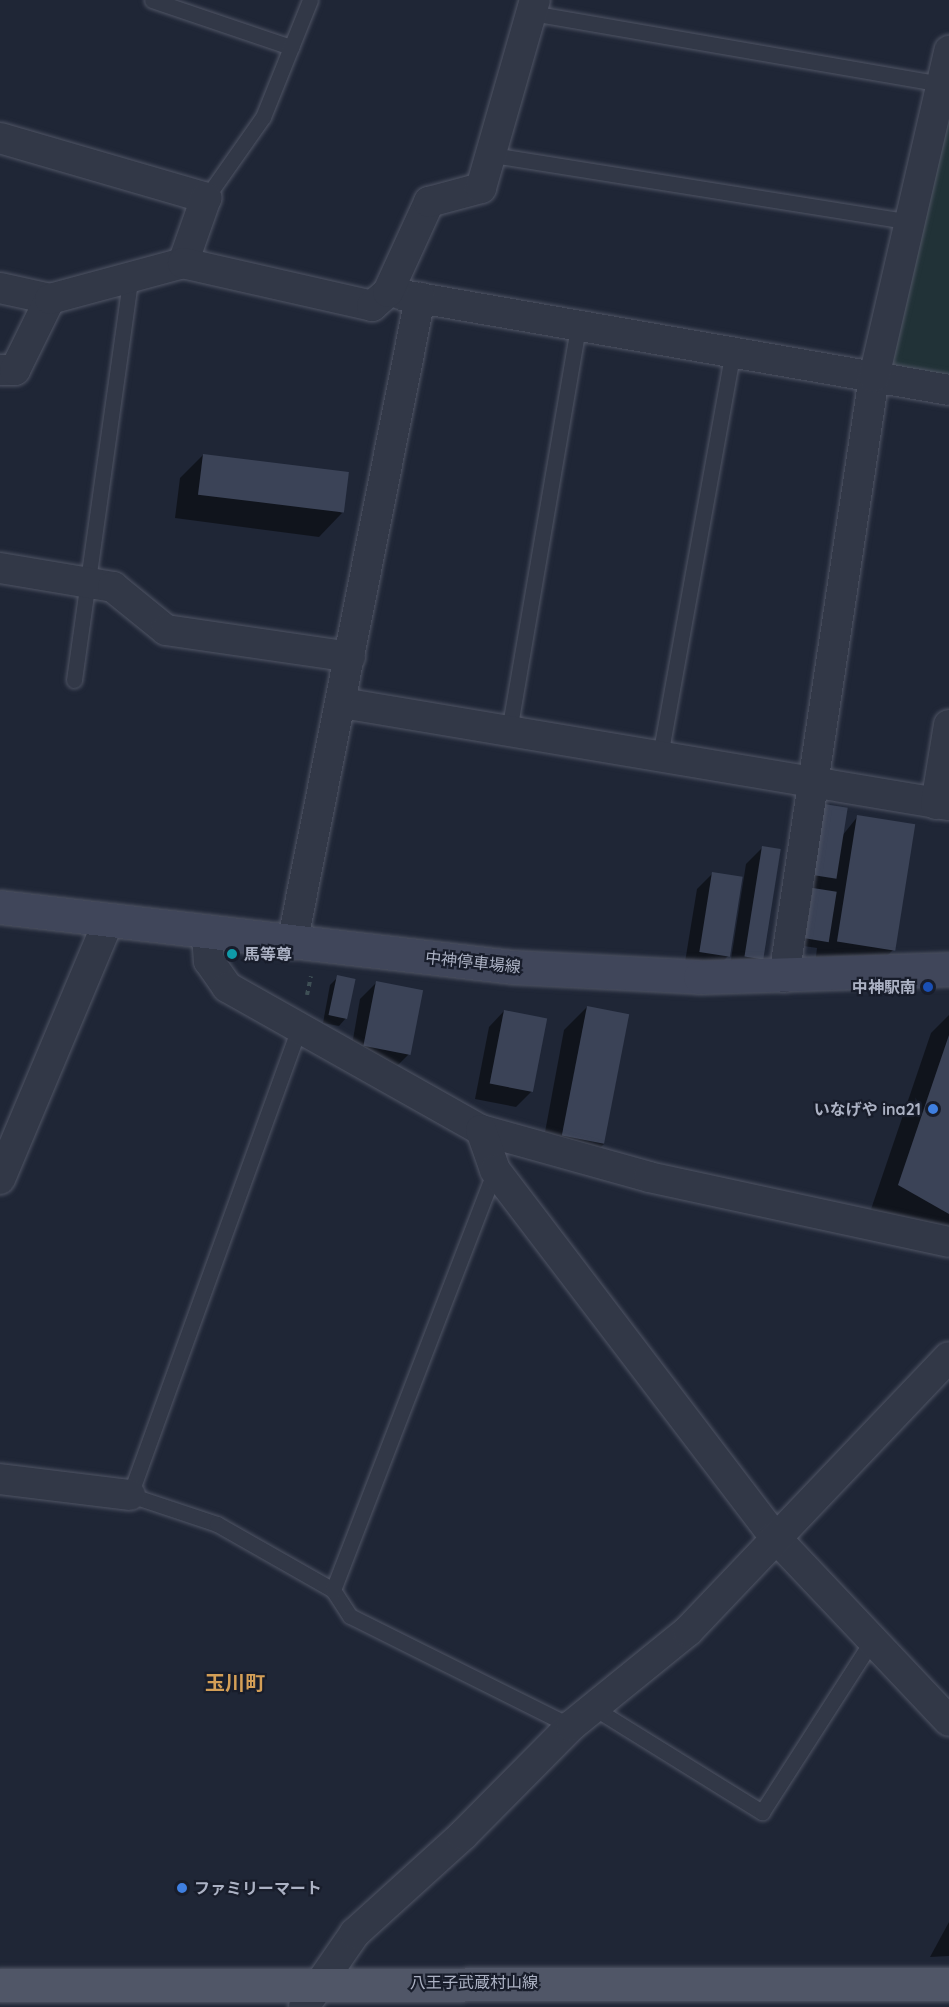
<!DOCTYPE html>
<html>
<head>
<meta charset="utf-8">
<style>
	body { margin:0 }
	#map { position:relative; width:949px; height:2007px; overflow:hidden; background:#1f2636; font-family:Quicksand,"Noto Sans JP",sans-serif }
	div>[style] { position:absolute }
	.green>* { inset:0; background:#213237 }
	.shadow>* { inset:0; background:#0007 }
	.building>* { inset:0; background:#3b4357; transform-origin:0 0 }
	.path>* { height:4px; margin-top:-2px; transform-origin:0; background:repeating-linear-gradient(90deg,#3e4f55 0 4.5px,transparent 0 9px) }
	.roads { filter:drop-shadow(0 0 2px #505565) drop-shadow(0 0 2px #505565) }
	.lane>* { height:15px; margin:-7.5px; padding:0 7.5px; transform-origin:7.5px; border-radius:7.5px; background:#323847 }
	.street>* { height:30px; margin:-15px; padding:0 15px; transform-origin:15px; border-radius:15px; background:#323847 }
	.secondary>* { height:33px; margin:-16.5px; padding:0 16.5px; transform-origin:16.5px; border-radius:16.5px; background:#40465a }
	.primary>* { height:33px; margin:-16.5px; padding:0 16.5px; transform-origin:16.5px; border-radius:16.5px; background:#505667 }
	.dots>* { width:16px; height:16px; translate:-50% -50%; box-sizing:border-box; border:3px solid #181d2b; border-radius:50% }
	span { translate:-50% -50%; white-space:nowrap; text-align:center; line-height:1.15; -webkit-text-stroke:4.5px #181d2b; paint-order:stroke }
	.poi-label { font-size:16px; color:#acb2c4; font-weight:700 }
	.left { translate:0 -50%; text-align:left }
	.right { translate:-100% -50%; text-align:right }
	.street-label { font-size:16px; color:#acb2c4 }
	.quarter-label { font-size:20px; color:#d49f57; font-weight:700 }
</style>
</head>
<body>
<div id="map">
	<div class="green">
		<i style="clip-path:polygon(949px 86px,949px 378px,882px 366px)"></i>
	</div>
	<div class="shadow">
		<i style="clip-path:polygon(203px 455px,342px 513px,319px 537px,175px 518px,180px 478px)"></i>
		<i style="clip-path:polygon(858px 816px,893px 950px,870px 973px,815px 964px,817px 948px,797px 945px,798px 891px)"></i>
		<i style="clip-path:polygon(762px 848px,762px 959px,729px 972px,746px 864px)"></i>
		<i style="clip-path:polygon(713px 873px,728px 956px,713px 972px,684px 968px,697px 889px)"></i>
		<i style="clip-path:polygon(338px 977px,346px 1018px,339px 1026px,323px 1023px,330px 985px)"></i>
		<i style="clip-path:polygon(376px 983px,409px 1054px,393px 1070px,349px 1062px,360px 999px)"></i>
		<i style="clip-path:polygon(587px 1007px,604px 1144px,581px 1167px,540px 1159px,564px 1030px)"></i>
		<i style="clip-path:polygon(504px 1011px,532px 1091px,516px 1107px,475px 1099px,489px 1027px)"></i>
		<i style="clip-path:polygon(949px 1015px,949px 1235px,869px 1215px,931px 1033px)"></i>
		<i style="clip-path:polygon(949px 1922px,949px 1956px,930px 1957px)"></i>
	</div>
	<div class="building">
		<i style="left:203px;top:454px;width:147px;height:41px;rotate:7deg"></i>
		<i style="left:824px;top:804px;width:24px;height:72px;rotate:9deg"></i>
		<i style="left:857px;top:815px;width:59px;height:128px;rotate:9deg"></i>
		<i style="left:762px;top:846px;width:19px;height:112px;rotate:9deg"></i>
		<i style="left:712px;top:872px;width:31px;height:81px;rotate:9deg"></i>
		<i style="left:813px;top:888px;width:24px;height:51px;rotate:9deg"></i>
		<i style="left:337px;top:975px;width:19px;height:41px;rotate:12deg"></i>
		<i style="left:376px;top:981px;width:48px;height:66px;rotate:11deg"></i>
		<i style="left:587px;top:1006px;width:43px;height:132px;rotate:11deg"></i>
		<i style="left:504px;top:1010px;width:44px;height:75px;rotate:11deg"></i>
		<i style="clip-path:polygon(949px 1035px,949px 1214px,898px 1185px)"></i>
	</div>
	<div class="path">
		<i style="left:307px;top:995px;width:19px;rotate:-78deg"></i>
	</div>
	<div class="roads">
		<div class="lane">
			<i style="left:152px;top:0;width:147px;rotate:18.7deg"></i>
			<i style="left:531px;top:13px;width:416px;rotate:9.8deg"></i>
			<i style="left:493px;top:155px;width:422px;rotate:9.1deg"></i>
			<i style="left:206px;top:198px;width:99px;rotate:-54.9deg"></i>
			<i style="left:263px;top:117px;width:126px;rotate:-68.1deg"></i>
			<i style="left:74px;top:680px;width:411px;rotate:-82deg"></i>
			<i style="left:509px;top:731px;width:411px;rotate:-80.3deg"></i>
			<i style="left:660px;top:756px;width:411px;rotate:-79.8deg"></i>
			<i style="left:299px;top:1028px;width:497px;rotate:109.9deg"></i>
			<i style="left:130px;top:1495px;width:92px;rotate:18.4deg"></i>
			<i style="left:217px;top:1524px;width:133px;rotate:29.6deg"></i>
			<i style="left:333px;top:1590px;width:31px;rotate:57deg"></i>
			<i style="left:350px;top:1616px;width:247px;rotate:26.5deg"></i>
			<i style="left:333px;top:1590px;width:450px;rotate:-68.9deg"></i>
			<i style="left:594px;top:1708px;width:198px;rotate:31.8deg"></i>
			<i style="left:762px;top:1812px;width:206px;rotate:-57.3deg"></i>
		</div>
		<div class="street">
			<i style="left:0;top:138px;width:215px;rotate:16.2deg"></i>
			<i style="left:206px;top:198px;width:69px;rotate:109.5deg"></i>
			<i style="left:0;top:288px;width:51px;rotate:12.4deg"></i>
			<i style="left:402px;top:295px;width:555px;rotate:9.85deg"></i>
			<i style="left:0;top:370px;width:15px"></i>
			<i style="left:15px;top:370px;width:79px;rotate:-63.8deg"></i>
			<i style="left:50px;top:299px;width:138px;rotate:-15.1deg"></i>
			<i style="left:183px;top:263px;width:194px;rotate:12.8deg"></i>
			<i style="left:372px;top:306px;width:21px;rotate:-41deg"></i>
			<i style="left:388px;top:292px;width:99px;rotate:-65.5deg"></i>
			<i style="left:429px;top:202px;width:54px;rotate:-15.1deg"></i>
			<i style="left:481px;top:188px;width:196px;rotate:-74deg"></i>
			<i style="left:0;top:568px;width:115px;rotate:9.5deg"></i>
			<i style="left:113px;top:587px;width:68px;rotate:39.1deg"></i>
			<i style="left:166px;top:630px;width:186px;rotate:8.3deg"></i>
			<i style="left:342px;top:703px;width:616px;rotate:9.54deg"></i>
			<i style="left:936px;top:804px;width:80px;rotate:-80.7deg"></i>
			<i style="left:207px;top:934px;width:27px;rotate:86deg"></i>
			<i style="left:209px;top:961px;width:32px;rotate:55deg"></i>
			<i style="left:227px;top:987px;width:291px;rotate:29.4deg"></i>
			<i style="left:481px;top:1130px;width:174px;rotate:15.6deg"></i>
			<i style="left:649px;top:1177px;width:307px;rotate:12.2deg"></i>
			<i style="left:292px;top:944px;width:659px;rotate:-78.79deg"></i>
			<i style="left:784px;top:977px;width:607px;rotate:-81.47deg"></i>
			<i style="left:874px;top:377px;width:335px;rotate:-77deg"></i>
			<i style="left:481px;top:1130px;width:42px;rotate:70.7deg"></i>
			<i style="left:495px;top:1170px;width:462px;rotate:52.7deg"></i>
			<i style="left:775px;top:1537px;width:253px;rotate:46.6deg"></i>
			<i style="left:0;top:1179px;width:279px;rotate:-67.2deg"></i>
			<i style="left:0;top:1479px;width:131px;rotate:7deg"></i>
			<i style="left:304px;top:2007px;width:90px;rotate:-55.4deg"></i>
			<i style="left:355px;top:1933px;width:146px;rotate:-42.2deg"></i>
			<i style="left:463px;top:1835px;width:153px;rotate:-45.3deg"></i>
			<i style="left:571px;top:1726px;width:151px;rotate:-39.1deg"></i>
			<i style="left:688px;top:1631px;width:378px;rotate:-46.4deg"></i>
		</div>
		<div class="secondary">
			<i style="left:0;top:907px;width:516px;rotate:6.68deg"></i>
			<i style="left:512px;top:967px;width:188px;rotate:3deg"></i>
			<i style="left:700px;top:977px;width:249px;rotate:-1.8deg"></i>
		</div>
		<div class="primary">
			<i style="left:0;top:1985px;width:949px;rotate:-0.06deg"></i>
		</div>
	</div>
	<div class="dots">
		<i style="left:232px;top:954px;background:#0f9aa8"></i>
		<i style="left:928px;top:987px;background:#1a4fb4"></i>
		<i style="left:933px;top:1109px;background:#3f7fe0"></i>
		<i style="left:182px;top:1888px;background:#3f7fe0"></i>
	</div>
	<div class="poi-label">
		<span class="left" style="left:244px;top:954px">馬等尊</span>
		<span class="right" style="left:916px;top:987px">中神駅南</span>
		<span class="right" style="left:921px;top:1109px">いなげや ina21</span>
		<span class="left" style="left:194px;top:1888px">ファミリーマート</span>
	</div>
	<div class="street-label">
		<span style="left:473px;top:962px;rotate:6deg">中神停車場線</span>
		<span style="left:474px;top:1982px">八王子武蔵村山線</span>
	</div>
	<div class="quarter-label">
		<span style="left:235px;top:1682px">玉川町</span>
	</div>
</div>
</body>
</html>
